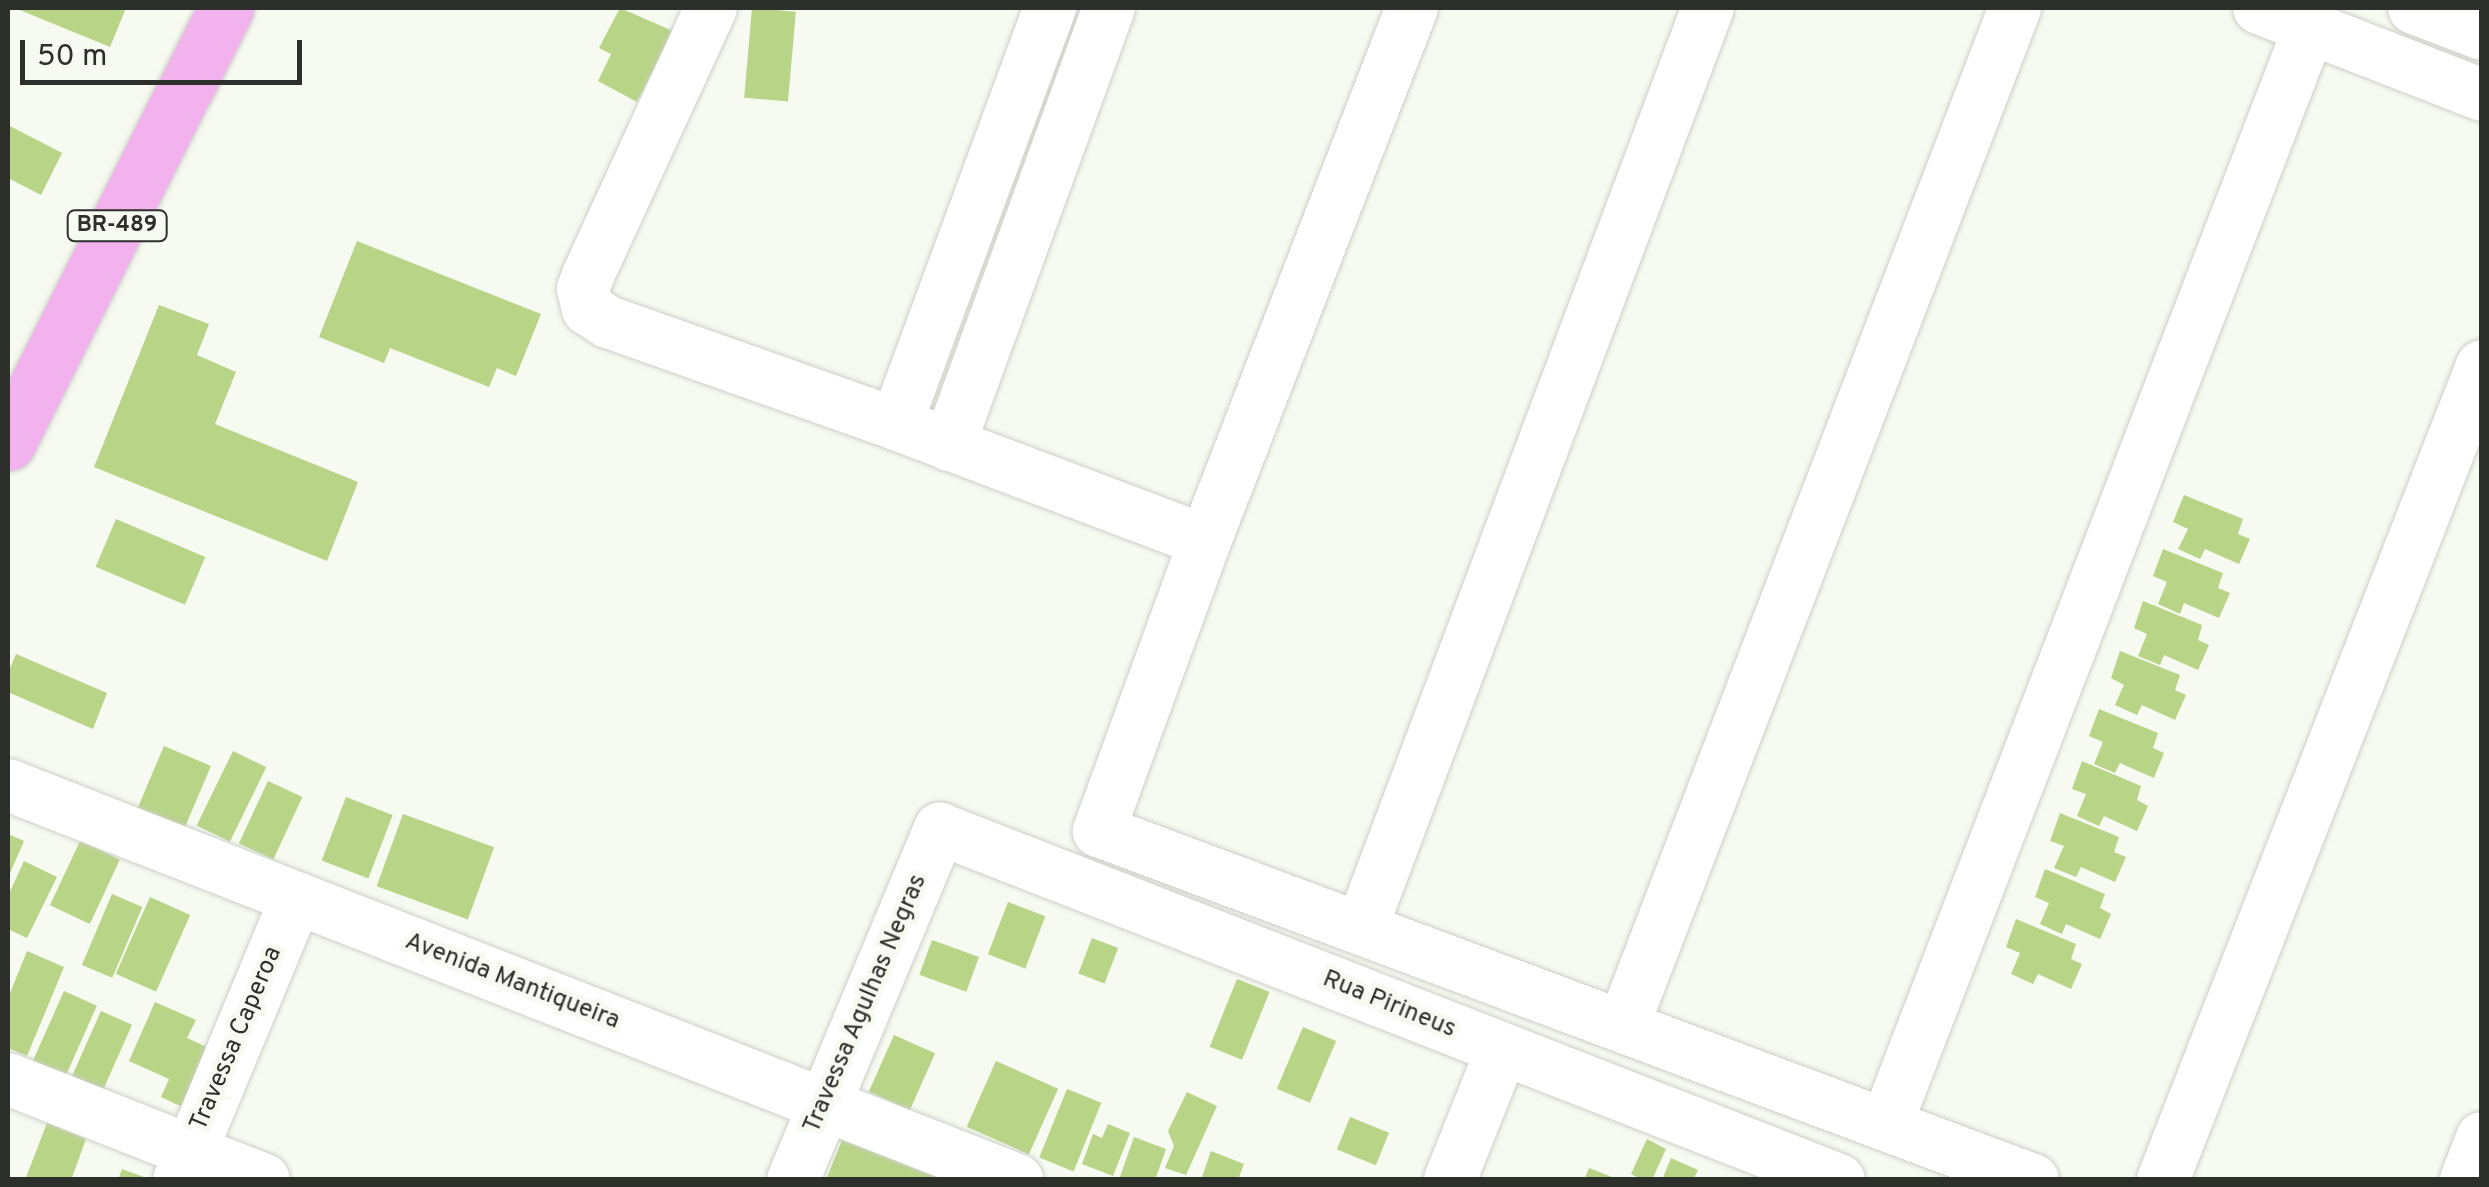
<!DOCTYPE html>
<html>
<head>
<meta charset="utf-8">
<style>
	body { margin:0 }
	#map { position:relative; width:2489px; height:1187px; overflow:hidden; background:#f6faf1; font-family:Overpass,sans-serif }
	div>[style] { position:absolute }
	.building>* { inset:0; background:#b8d487; transform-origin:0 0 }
	.roads { filter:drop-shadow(0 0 2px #cccfc7) drop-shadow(0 0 2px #cccfc7) }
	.minor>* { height:52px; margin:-26px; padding:0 26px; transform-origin:26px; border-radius:26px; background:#fff }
	.major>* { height:55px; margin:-27.5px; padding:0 27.5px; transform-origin:27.5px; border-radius:27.5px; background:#f2b2ee }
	span { translate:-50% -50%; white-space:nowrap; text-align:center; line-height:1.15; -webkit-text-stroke:10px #f6faf1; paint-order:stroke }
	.shield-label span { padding:2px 8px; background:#f6faf1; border:2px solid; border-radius:8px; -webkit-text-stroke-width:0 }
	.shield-label { font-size:22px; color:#2d2f2b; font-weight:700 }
	.street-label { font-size:25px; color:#2d2f2b }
	.frame { position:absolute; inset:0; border:10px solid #2d2f2b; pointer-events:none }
	.scale { position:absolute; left:20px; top:40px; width:282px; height:45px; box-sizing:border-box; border:5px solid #2d2f2b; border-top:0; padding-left:12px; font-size:30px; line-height:35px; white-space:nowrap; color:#2d2f2b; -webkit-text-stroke:8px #f6faf1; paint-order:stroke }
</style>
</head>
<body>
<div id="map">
	<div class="building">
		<i style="clip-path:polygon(15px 8px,126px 8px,110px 47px)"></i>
		<i style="clip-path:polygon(620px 8px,673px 31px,637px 102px,598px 81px,611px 54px,599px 48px)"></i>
		<i style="left:752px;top:8px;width:44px;height:90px;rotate:5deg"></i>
		<i style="clip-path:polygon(8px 125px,62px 153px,41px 195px,8px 178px)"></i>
		<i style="clip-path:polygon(357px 241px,541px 314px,516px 376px,497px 368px,489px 387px,390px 348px,384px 363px,319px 337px)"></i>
		<i style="clip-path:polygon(159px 305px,209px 324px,197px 355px,236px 372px,215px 424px,358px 482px,327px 561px,94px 467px)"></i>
		<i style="clip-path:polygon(2184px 495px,2243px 519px,2238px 534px,2250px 539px,2239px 564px,2205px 549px,2200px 559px,2178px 549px,2188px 529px,2173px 522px)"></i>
		<i style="left:116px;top:519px;width:97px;height:52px;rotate:23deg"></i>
		<i style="clip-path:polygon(2163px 549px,2223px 573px,2218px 588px,2230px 593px,2219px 618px,2184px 603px,2180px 614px,2158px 604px,2167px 582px,2153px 576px)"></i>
		<i style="clip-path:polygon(2143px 601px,2202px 625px,2198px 640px,2209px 645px,2198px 670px,2164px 655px,2160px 665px,2138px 656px,2147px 634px,2134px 628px)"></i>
		<i style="clip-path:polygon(2120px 651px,2180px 675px,2175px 690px,2186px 695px,2175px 720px,2142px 705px,2137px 715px,2115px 705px,2124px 685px,2111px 678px)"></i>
		<i style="clip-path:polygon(16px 654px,107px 693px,93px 729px,8px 692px,8px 673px)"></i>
		<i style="clip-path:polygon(2099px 709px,2158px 733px,2153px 748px,2164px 753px,2154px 778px,2120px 763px,2115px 773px,2094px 764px,2103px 742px,2089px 736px)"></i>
		<i style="left:164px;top:746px;width:51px;height:70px;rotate:23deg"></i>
		<i style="left:233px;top:751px;width:37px;height:83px;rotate:26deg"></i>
		<i style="clip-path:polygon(2082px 761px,2141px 786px,2137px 800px,2148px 806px,2137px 831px,2104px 816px,2099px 826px,2077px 816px,2086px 794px,2072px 789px)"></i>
		<i style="left:268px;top:781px;width:38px;height:69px;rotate:25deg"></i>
		<i style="left:346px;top:797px;width:50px;height:68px;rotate:21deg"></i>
		<i style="clip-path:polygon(2060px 813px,2119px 837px,2114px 852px,2126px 857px,2115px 882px,2081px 867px,2076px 877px,2054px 868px,2064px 846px,2050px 841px)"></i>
		<i style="left:403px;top:814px;width:97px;height:77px;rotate:20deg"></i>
		<i style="clip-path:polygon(8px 834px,24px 841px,8px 878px)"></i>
		<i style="left:80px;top:841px;width:44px;height:71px;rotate:25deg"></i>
		<i style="clip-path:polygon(24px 861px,57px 877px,27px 938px,8px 929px,8px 896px)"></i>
		<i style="clip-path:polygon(2045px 869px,2105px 894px,2100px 908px,2111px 914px,2100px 939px,2066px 924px,2062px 934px,2040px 924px,2049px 903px,2035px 897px)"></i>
		<i style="left:112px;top:894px;width:33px;height:77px;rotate:23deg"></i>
		<i style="left:150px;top:897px;width:44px;height:84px;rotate:24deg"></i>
		<i style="left:1008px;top:902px;width:40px;height:56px;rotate:21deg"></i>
		<i style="clip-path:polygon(2016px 919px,2076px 944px,2071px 959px,2082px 964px,2071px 989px,2038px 974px,2033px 984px,2011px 974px,2020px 953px,2006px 947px)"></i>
		<i style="left:1092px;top:938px;width:28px;height:38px;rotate:21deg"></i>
		<i style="left:932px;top:940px;width:50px;height:37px;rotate:20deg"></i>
		<i style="clip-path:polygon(27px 951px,64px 967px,27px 1056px,8px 1048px,8px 998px)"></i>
		<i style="left:1237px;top:979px;width:35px;height:73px;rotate:22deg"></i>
		<i style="left:64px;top:991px;width:36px;height:81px;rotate:24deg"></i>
		<i style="clip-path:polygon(155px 1002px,196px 1020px,187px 1038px,222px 1054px,195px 1113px,161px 1097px,169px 1079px,129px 1061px)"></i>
		<i style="left:101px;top:1011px;width:34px;height:73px;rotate:24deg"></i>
		<i style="left:1303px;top:1027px;width:36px;height:67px;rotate:23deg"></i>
		<i style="left:894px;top:1035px;width:45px;height:62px;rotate:24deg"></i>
		<i style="left:996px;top:1061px;width:68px;height:72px;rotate:24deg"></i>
		<i style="left:1067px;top:1089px;width:37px;height:74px;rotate:22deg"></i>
		<i style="clip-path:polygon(1187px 1092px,1217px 1106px,1186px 1175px,1165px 1168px,1174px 1146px,1168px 1131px)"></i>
		<i style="left:1350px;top:1117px;width:42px;height:35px;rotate:22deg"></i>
		<i style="clip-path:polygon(47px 1123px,86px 1139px,71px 1180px,25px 1180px)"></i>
		<i style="clip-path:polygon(1108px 1124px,1130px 1133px,1113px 1176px,1082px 1164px,1093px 1134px,1102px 1138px)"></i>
		<i style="clip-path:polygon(1134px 1137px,1166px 1149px,1155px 1180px,1119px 1180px)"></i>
		<i style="clip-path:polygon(1647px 1139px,1666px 1149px,1652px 1180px,1642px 1180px,1631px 1174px)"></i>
		<i style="clip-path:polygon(842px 1140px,941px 1179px,941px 1180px,826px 1180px)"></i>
		<i style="clip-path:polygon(1211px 1151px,1244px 1164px,1238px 1180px,1201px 1180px)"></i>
		<i style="clip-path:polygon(1671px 1158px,1698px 1170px,1693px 1180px,1662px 1180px)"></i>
		<i style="clip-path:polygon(1589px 1168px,1617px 1179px,1617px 1180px,1584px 1180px)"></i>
		<i style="clip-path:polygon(122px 1169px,149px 1179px,149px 1180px,118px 1180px)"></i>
	</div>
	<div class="roads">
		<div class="minor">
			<i style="left:711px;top:8px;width:295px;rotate:114.7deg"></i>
			<i style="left:588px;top:276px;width:14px;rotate:111deg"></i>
			<i style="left:583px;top:289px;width:21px;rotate:76deg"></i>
			<i style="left:588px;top:309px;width:24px;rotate:33deg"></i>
			<i style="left:608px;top:322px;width:306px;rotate:19.5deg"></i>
			<i style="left:896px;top:424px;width:330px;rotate:20.7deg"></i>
			<i style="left:1412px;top:8px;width:572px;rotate:111.22deg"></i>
			<i style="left:1205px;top:541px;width:309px;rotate:110.1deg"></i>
			<i style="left:1099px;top:831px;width:997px;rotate:20.49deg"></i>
			<i style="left:2259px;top:8px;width:239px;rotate:21.3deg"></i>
			<i style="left:2414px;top:8px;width:73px;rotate:20.9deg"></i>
			<i style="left:896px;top:424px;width:444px;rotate:-69.7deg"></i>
			<i style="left:949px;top:445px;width:465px;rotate:-69.9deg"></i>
			<i style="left:8px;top:785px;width:1084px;rotate:21.38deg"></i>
			<i style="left:1361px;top:929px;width:984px;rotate:-69.36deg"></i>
			<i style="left:1623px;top:1026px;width:1091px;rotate:-68.94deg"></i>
			<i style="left:8px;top:1079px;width:275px;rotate:21.5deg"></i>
			<i style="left:1886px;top:1125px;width:1177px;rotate:-68.89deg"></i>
			<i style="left:179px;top:1180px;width:304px;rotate:-67.4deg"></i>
			<i style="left:793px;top:1180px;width:381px;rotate:-67.3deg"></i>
			<i style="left:940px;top:829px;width:965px;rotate:21.33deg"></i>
			<i style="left:1450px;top:1180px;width:140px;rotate:-68.2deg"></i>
			<i style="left:2163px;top:1180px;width:874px;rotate:-68.6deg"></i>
			<i style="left:2466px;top:1180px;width:45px;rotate:-69.1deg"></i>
		</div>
		<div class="major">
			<i style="left:8px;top:443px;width:487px;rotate:-63.4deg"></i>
		</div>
	</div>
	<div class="shield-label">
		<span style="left:117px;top:226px">BR-489</span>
	</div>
	<div class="street-label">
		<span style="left:512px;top:982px;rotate:21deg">Avenida Mantiqueira</span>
		<span style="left:866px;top:1004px;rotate:-67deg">Travessa Agulhas Negras</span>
		<span style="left:1389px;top:1005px;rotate:22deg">Rua Pirineus</span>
		<span style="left:237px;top:1039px;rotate:-67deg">Travessa Caperoa</span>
	</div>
	<div class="frame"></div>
	<div class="scale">50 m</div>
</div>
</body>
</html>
